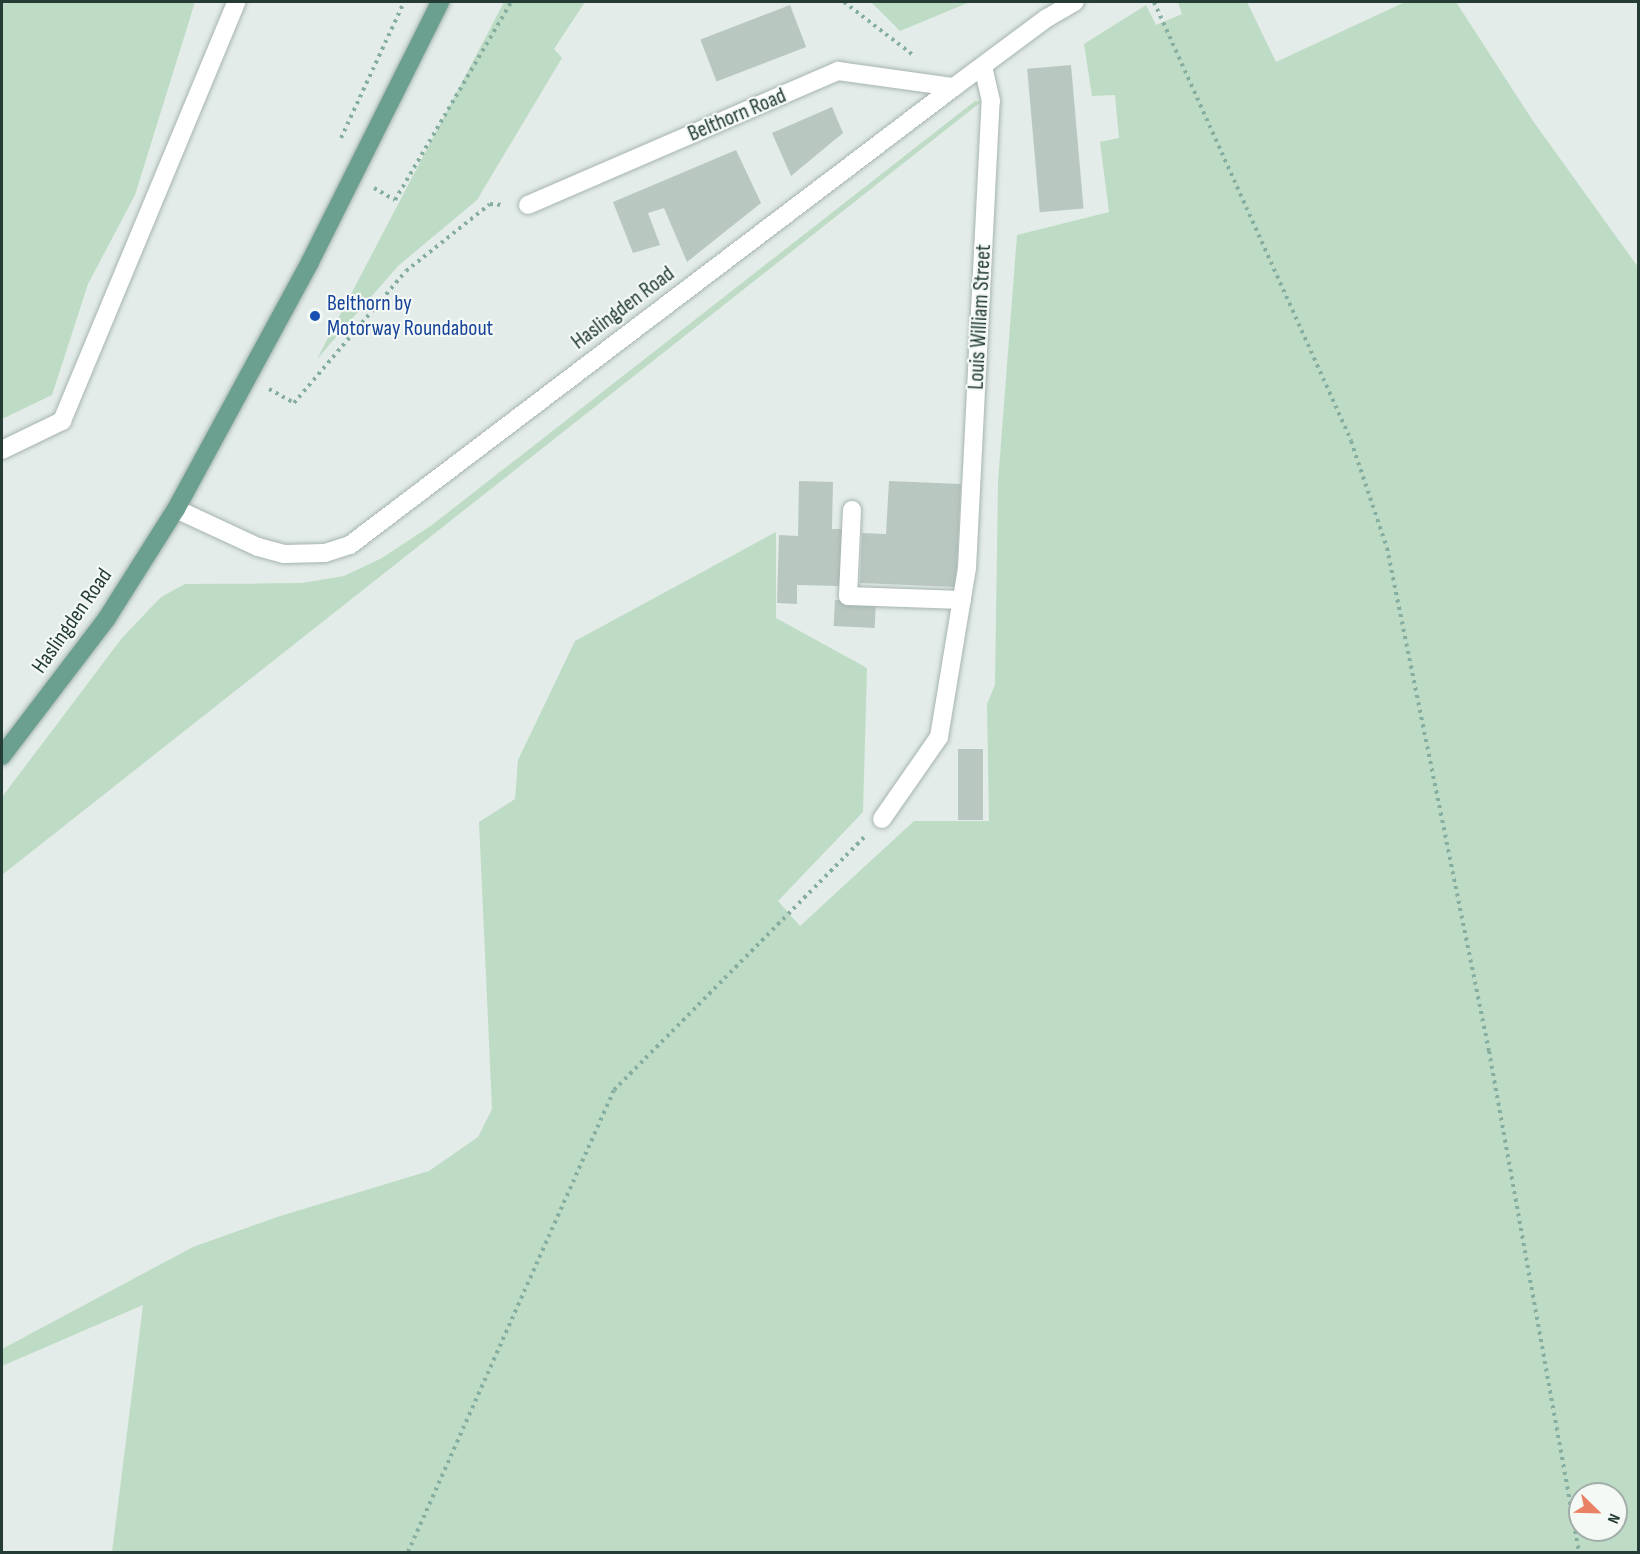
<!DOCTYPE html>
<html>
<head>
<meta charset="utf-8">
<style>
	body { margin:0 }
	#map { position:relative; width:1640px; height:1554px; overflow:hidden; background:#e3ece8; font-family:"Sofia Sans Condensed",sans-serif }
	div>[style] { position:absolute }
	.green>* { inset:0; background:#bedcc5 }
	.building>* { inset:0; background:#b9c7c1; transform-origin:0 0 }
	.path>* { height:4px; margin-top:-2px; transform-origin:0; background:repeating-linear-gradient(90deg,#86aea0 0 3px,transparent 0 7.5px) }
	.roads { filter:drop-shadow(0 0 2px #a6b4af) drop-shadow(0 0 2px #a6b4af) }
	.minor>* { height:18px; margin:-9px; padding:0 9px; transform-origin:9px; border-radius:9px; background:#fff }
	.major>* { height:18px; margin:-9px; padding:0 9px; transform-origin:9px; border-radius:9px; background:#6b9f90 }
	.dots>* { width:16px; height:16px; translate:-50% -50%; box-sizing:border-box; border:3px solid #f4f9f6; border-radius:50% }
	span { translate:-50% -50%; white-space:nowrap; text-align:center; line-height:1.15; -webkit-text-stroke:4.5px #f4f9f6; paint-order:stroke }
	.street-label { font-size:22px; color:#243c35 }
	.transit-label { font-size:22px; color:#164399 }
	.left { translate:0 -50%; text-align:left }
	.frame { position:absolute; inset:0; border:3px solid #243c35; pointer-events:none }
	.north { position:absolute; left:1568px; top:1482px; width:60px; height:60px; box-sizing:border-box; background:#f4f9f6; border:2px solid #a1ada9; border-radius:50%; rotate:113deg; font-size:16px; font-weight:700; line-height:24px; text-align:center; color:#243c35 }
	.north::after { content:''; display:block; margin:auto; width:21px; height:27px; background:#e98164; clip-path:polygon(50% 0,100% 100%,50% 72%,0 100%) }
</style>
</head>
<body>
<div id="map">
	<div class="green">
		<i style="clip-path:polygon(2px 2px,195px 2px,135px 195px,88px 284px,52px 395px,2px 419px)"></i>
		<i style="clip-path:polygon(504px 2px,585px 2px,554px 49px,562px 58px,477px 200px,398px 266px,317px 359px)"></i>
		<i style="clip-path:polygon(871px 2px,970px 2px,900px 31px)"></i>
		<i style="clip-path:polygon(evenodd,1178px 2px,1247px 2px,1276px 62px,1405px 2px,1456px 2px,1533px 121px,1638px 267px,1638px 1552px,112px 1552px,143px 1305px,2px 1366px,2px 1349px,193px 1247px,277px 1217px,429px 1171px,478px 1137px,492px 1109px,479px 822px,515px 799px,518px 760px,575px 641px,776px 532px,776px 618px,867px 668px,863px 812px,778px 901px,800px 926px,914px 821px,989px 821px,987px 704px,995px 685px,998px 482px,1017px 235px,1109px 212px,1100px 142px,1119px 138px,1115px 95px,1092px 96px,1084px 44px,1146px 5px,1156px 25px,1182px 14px,1178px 2px,1580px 1494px,1616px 1494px,1616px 1530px,1580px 1530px,1580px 1494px)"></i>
		<i style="clip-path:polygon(975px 101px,981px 102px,2px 875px,2px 797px,122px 638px,161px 597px,185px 584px,302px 583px,344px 576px,382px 558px,432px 525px)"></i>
	</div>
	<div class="building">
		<i style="left:790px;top:5px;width:45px;height:96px;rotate:69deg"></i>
		<i style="left:1071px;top:65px;width:144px;height:44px;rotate:85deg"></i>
		<i style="clip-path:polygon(832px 107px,843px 133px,791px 176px,772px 133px)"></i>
		<i style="clip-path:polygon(736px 150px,761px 203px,687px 262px,664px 208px,648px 213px,660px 245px,633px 253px,613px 202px)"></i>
		<i style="clip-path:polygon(799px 481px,833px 482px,832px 529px,842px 529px,840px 586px,797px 585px,797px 604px,777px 603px,779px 535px,798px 536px)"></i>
		<i style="clip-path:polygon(889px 481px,961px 484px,956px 587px,860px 583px,862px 533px,886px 534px)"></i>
		<i style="left:835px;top:600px;width:41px;height:26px;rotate:3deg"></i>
		<i style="left:958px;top:749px;width:25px;height:71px"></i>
	</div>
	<div class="path">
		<i style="left:844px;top:2px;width:87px;rotate:37.5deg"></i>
		<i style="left:1154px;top:2px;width:481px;rotate:65.8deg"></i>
		<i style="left:1351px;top:441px;width:113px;rotate:71.4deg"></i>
		<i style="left:1387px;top:548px;width:513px;rotate:78.54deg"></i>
		<i style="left:1489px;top:1051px;width:509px;rotate:79.82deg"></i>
		<i style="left:341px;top:138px;width:150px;rotate:-65.1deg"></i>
		<i style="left:374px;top:188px;width:24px;rotate:30deg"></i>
		<i style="left:395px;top:200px;width:229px;rotate:-59.6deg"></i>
		<i style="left:269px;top:389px;width:29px;rotate:29deg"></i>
		<i style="left:294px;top:403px;width:173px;rotate:-49.7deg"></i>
		<i style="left:406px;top:271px;width:107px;rotate:-38.6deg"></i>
		<i style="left:490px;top:204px;width:13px;rotate:4deg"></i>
		<i style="left:408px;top:1552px;width:506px;rotate:-65.97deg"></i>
		<i style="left:614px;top:1090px;width:357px;rotate:-45.3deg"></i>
	</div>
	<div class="roads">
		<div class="minor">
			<i style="left:528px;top:205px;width:338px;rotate:-23.4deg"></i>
			<i style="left:838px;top:71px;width:117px;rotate:7.9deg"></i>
			<i style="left:2px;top:450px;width:67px;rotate:-25.8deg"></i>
			<i style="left:62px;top:421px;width:454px;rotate:-67.4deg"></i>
			<i style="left:176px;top:509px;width:90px;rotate:24.9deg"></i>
			<i style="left:258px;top:547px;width:27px;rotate:15deg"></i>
			<i style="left:284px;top:554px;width:41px;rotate:-1.4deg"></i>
			<i style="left:325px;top:553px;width:26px;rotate:-18deg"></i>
			<i style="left:350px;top:545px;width:758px;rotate:-37.17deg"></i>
			<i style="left:954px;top:87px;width:116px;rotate:-36.6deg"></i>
			<i style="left:1047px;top:18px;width:32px;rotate:-30deg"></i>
			<i style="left:852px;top:510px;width:86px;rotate:92.7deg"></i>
			<i style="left:848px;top:596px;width:114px;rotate:2deg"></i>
			<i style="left:882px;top:819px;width:100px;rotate:-55.2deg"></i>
			<i style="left:939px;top:737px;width:171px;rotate:-80.6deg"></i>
			<i style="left:967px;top:568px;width:468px;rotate:-87.1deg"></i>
			<i style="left:991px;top:101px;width:36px;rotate:-103deg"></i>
		</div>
		<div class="major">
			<i style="left:2px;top:756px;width:173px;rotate:-52.7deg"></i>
			<i style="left:107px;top:618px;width:129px;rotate:-57.7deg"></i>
			<i style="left:176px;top:509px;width:281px;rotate:-61.5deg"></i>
			<i style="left:310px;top:262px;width:291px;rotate:-63.4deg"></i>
		</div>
	</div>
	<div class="dots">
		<i style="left:315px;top:316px;background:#1a4fb4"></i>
	</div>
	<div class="street-label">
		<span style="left:737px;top:115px;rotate:-23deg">Belthorn Road</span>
		<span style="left:623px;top:308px;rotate:-37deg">Haslingden Road</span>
		<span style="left:980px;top:317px;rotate:-87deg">Louis William Street</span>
		<span style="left:72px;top:621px;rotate:-55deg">Haslingden Road</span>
	</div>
	<div class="transit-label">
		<span class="left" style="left:327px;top:316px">Belthorn by<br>Motorway Roundabout</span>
	</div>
	<div class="frame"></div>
	<div class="north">N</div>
</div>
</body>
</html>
